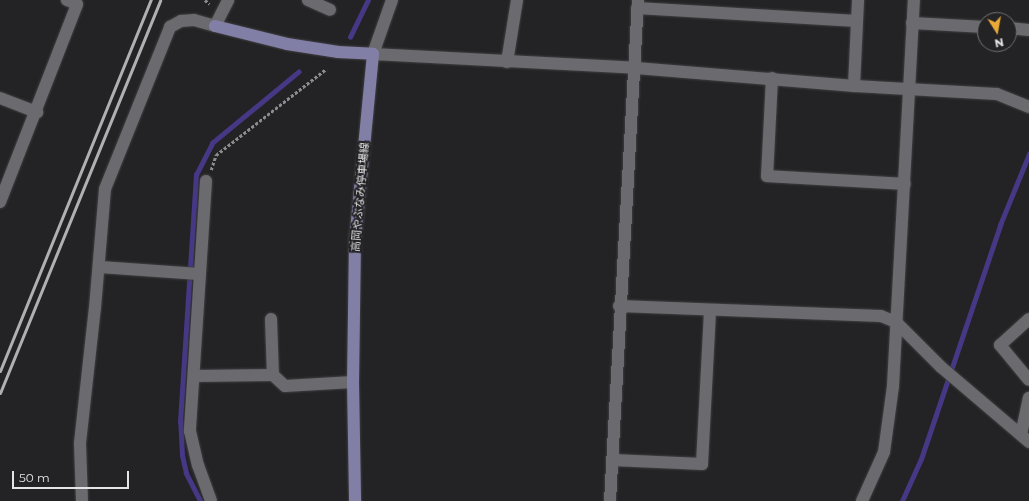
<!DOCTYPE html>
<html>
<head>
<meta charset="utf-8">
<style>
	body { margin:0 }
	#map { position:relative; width:1029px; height:501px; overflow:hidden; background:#232325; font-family:Montserrat,"Noto Sans JP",sans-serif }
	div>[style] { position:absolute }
	.stream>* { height:4.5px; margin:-2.25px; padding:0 2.25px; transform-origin:2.25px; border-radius:2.25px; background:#473886 }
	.path>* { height:2.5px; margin-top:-1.25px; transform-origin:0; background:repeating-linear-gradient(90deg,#8b8b8d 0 3px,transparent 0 5px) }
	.roads { filter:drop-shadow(0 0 1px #404043) drop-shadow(0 0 1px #404043) }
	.minor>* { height:12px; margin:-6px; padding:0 6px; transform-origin:6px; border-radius:6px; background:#6b6b6f }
	.major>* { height:12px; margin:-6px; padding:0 6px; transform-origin:6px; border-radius:6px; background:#827fa7 }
	.rail>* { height:3px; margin:-1.5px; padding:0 1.5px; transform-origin:1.5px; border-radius:1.5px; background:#b0b0b2 }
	span { translate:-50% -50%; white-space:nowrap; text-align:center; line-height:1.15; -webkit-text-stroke:4px #232325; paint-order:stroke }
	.street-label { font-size:11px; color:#e4e4e6 }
	.north { position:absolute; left:977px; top:12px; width:40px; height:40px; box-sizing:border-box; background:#232325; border:1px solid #707072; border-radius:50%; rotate:169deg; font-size:11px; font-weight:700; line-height:16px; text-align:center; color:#e4e4e6 }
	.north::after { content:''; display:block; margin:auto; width:14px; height:18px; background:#eaaa38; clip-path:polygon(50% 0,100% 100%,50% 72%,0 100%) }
	.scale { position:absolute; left:12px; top:471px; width:117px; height:18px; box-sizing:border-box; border:2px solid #e4e4e6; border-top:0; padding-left:5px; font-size:12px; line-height:14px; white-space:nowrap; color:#e4e4e6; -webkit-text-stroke:3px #232325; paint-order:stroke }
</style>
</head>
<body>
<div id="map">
	<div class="stream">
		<i style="left:350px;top:37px;width:41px;rotate:-64.1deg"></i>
		<i style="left:200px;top:501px;width:31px;rotate:-117deg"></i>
		<i style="left:186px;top:473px;width:18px;rotate:-103deg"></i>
		<i style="left:182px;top:455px;width:33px;rotate:-93deg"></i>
		<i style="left:180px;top:422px;width:248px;rotate:-86.3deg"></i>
		<i style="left:196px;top:175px;width:36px;rotate:-63deg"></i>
		<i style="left:212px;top:143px;width:112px;rotate:-39.5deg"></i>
		<i style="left:902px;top:501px;width:46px;rotate:-65.7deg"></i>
		<i style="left:921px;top:459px;width:247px;rotate:-71.3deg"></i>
		<i style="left:1000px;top:225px;width:77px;rotate:-67.8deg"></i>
	</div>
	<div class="path">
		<i style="left:205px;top:0;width:6px;rotate:39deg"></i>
		<i style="left:211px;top:170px;width:16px;rotate:-72deg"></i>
		<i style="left:216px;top:155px;width:140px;rotate:-38deg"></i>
	</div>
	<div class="roads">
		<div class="minor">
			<i style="left:308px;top:0;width:24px;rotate:24deg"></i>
			<i style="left:392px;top:0;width:57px;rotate:109.4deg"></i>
			<i style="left:373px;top:54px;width:263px;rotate:3deg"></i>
			<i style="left:636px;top:68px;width:219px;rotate:4.7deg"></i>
			<i style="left:854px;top:86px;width:143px;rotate:3.2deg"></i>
			<i style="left:997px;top:94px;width:35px;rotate:22deg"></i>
			<i style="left:637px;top:8px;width:220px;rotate:3.4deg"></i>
			<i style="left:912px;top:23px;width:73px;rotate:3.1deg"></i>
			<i style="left:1009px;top:28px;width:20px;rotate:6deg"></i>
			<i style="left:507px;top:62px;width:63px;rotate:-80.8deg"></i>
			<i style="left:772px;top:78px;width:98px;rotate:92.9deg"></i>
			<i style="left:767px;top:176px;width:138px;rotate:3.3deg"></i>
			<i style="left:854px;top:86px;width:86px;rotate:-87.3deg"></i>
			<i style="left:0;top:98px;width:40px;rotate:21deg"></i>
			<i style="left:206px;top:181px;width:251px;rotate:93.7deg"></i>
			<i style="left:190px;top:431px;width:35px;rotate:77deg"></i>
			<i style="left:198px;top:465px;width:38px;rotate:70deg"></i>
			<i style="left:0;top:202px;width:212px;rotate:-68.7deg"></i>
			<i style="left:77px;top:4px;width:11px;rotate:-158deg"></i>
			<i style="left:99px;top:267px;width:101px;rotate:4deg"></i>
			<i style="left:619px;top:306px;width:262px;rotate:2.2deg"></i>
			<i style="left:881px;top:316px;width:16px;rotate:22deg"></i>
			<i style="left:896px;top:322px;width:64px;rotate:45deg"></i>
			<i style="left:941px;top:367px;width:116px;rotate:40.4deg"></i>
			<i style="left:271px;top:319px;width:56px;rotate:88deg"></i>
			<i style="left:1029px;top:319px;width:39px;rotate:138deg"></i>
			<i style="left:1000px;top:345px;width:45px;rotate:50.4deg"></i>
			<i style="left:194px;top:376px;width:79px;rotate:-0.7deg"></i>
			<i style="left:273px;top:375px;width:16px;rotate:43deg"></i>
			<i style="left:285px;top:386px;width:68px;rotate:-3.4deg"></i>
			<i style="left:1021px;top:435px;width:38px;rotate:-78deg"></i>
			<i style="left:613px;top:460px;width:89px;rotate:2.6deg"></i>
			<i style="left:702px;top:464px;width:154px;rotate:-87deg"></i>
			<i style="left:82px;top:501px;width:58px;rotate:-92deg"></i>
			<i style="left:80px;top:443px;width:136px;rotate:-83.7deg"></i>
			<i style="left:95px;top:308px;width:119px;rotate:-85.2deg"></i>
			<i style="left:105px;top:189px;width:175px;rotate:-68.1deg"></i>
			<i style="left:170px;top:27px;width:13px;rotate:-29deg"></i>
			<i style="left:181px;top:21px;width:13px;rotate:-4deg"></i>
			<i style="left:194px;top:20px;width:22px;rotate:16deg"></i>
			<i style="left:215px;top:26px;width:29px;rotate:-63deg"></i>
			<i style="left:610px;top:501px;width:502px;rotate:-86.8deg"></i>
			<i style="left:862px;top:501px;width:54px;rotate:-65.8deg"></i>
			<i style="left:884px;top:452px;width:67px;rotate:-82.2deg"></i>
			<i style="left:893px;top:386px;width:387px;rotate:-86.9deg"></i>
		</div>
		<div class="major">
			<i style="left:215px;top:26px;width:74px;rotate:14deg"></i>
			<i style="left:287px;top:44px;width:52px;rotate:8.9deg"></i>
			<i style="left:338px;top:52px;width:35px;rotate:3deg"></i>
			<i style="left:373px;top:54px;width:187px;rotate:95.5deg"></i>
			<i style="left:355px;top:240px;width:142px;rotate:90.8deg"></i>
			<i style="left:353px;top:382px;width:119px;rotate:89deg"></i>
		</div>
	</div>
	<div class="rail">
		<i style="left:0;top:371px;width:401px;rotate:-67.9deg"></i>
		<i style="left:0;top:393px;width:424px;rotate:-67.8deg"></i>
	</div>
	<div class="street-label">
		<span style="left:360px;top:197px;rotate:-85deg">高岡やぶなみ停車場線</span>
	</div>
	<div class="north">N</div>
	<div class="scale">50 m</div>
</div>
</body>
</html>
